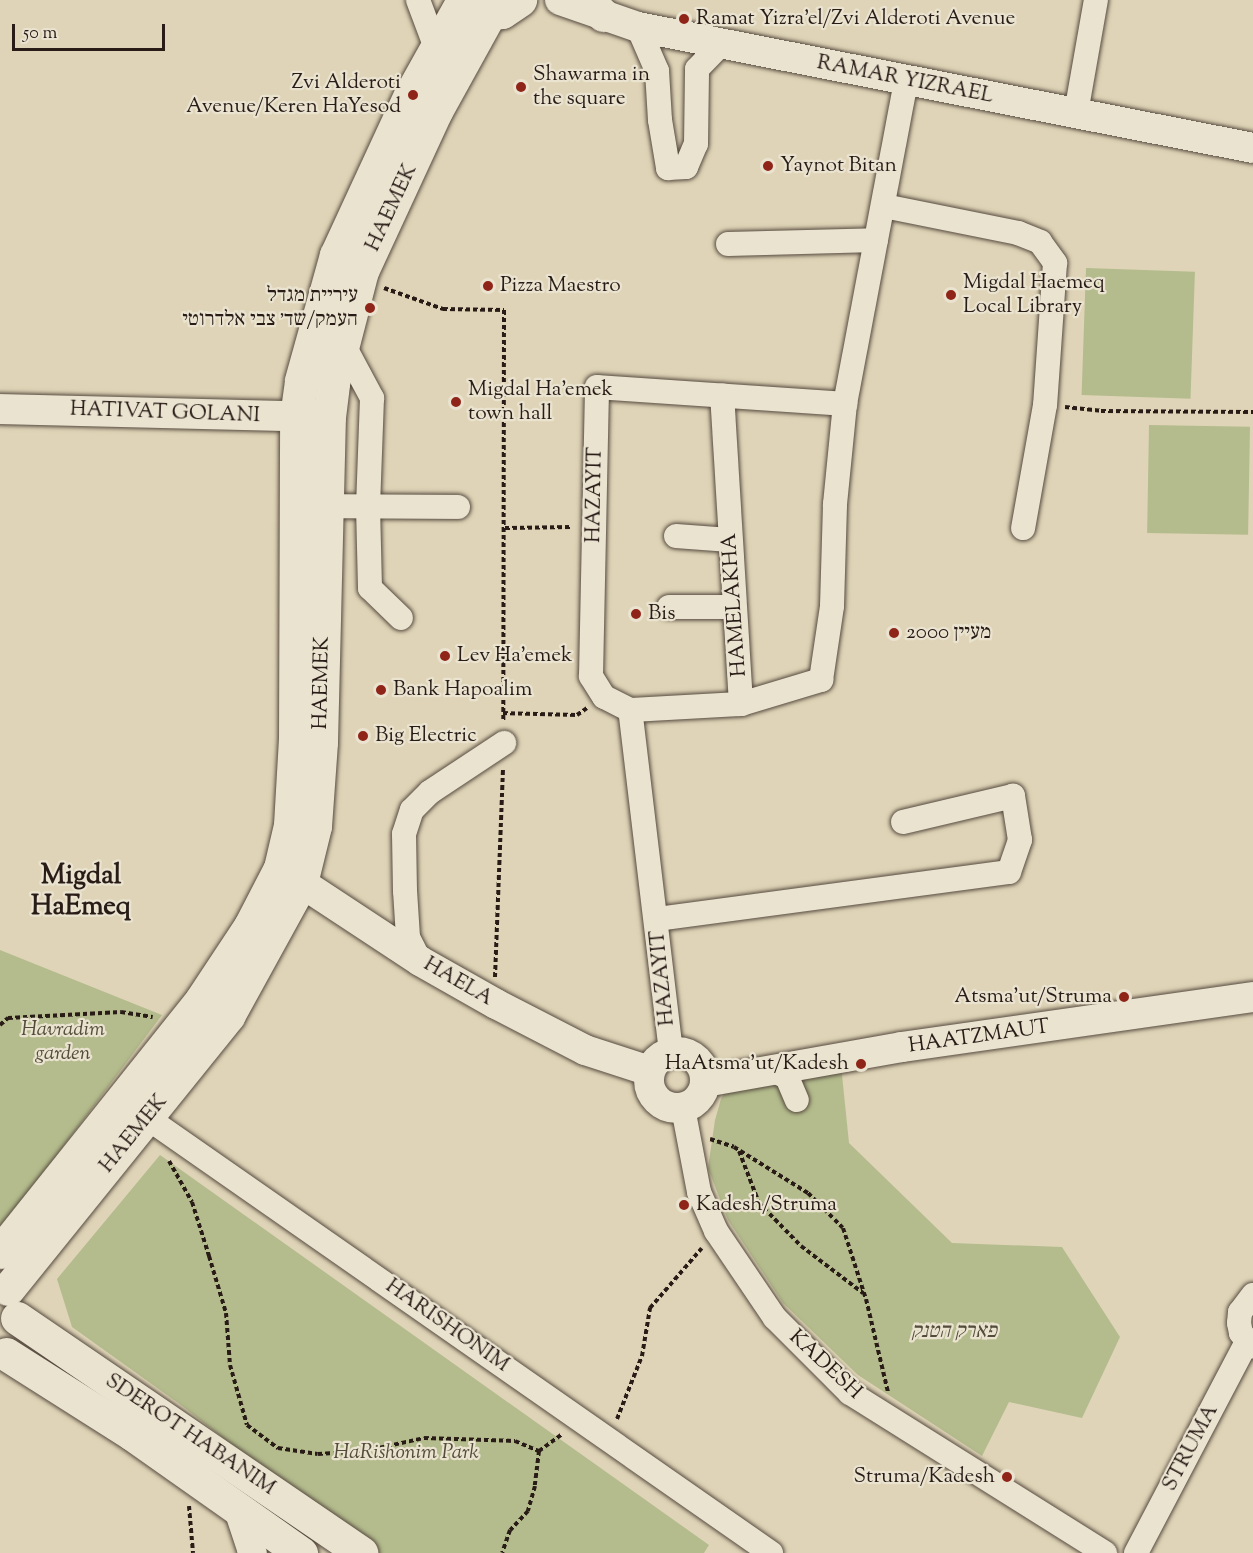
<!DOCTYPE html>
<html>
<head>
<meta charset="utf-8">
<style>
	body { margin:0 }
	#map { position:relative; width:1253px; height:1553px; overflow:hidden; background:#dfd4b7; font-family:"Sorts Mill Goudy","Frank Ruhl Libre",serif }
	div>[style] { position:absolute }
	.green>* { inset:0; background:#b4bc8d; transform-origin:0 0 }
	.path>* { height:4px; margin-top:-2px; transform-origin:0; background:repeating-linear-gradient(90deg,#291c17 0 4.5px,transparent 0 7.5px) }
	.roads { filter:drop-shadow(0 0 2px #564a3f) drop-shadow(0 0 2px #564a3f) }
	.minor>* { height:24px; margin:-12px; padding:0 12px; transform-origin:12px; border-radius:12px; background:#eae3d0 }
	.tertiary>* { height:30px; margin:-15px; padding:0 15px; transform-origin:15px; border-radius:15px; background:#eae3d0 }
	.tertiary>.ring { margin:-15px; padding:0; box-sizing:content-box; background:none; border:30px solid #eae3d0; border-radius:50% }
	.secondary>* { height:33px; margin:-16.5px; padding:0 16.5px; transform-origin:16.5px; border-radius:16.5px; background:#eae3d0 }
	.dots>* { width:16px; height:16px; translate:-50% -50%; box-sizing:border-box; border:3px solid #eae3d0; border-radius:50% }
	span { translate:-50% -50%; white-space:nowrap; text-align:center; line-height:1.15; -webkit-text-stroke:4.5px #eae3d0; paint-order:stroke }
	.poi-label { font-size:21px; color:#291c17 }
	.left { translate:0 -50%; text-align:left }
	.right { translate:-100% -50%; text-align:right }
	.street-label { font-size:21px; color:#291c17 }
	.park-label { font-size:21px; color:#534c3a; font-style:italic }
	.district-label { font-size:27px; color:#291c17; font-weight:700 }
	.scale { position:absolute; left:12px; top:24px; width:153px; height:27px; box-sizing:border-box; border:3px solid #291c17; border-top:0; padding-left:8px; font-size:18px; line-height:21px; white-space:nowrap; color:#291c17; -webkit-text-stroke:4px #eae3d0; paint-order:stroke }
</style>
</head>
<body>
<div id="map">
	<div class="green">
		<i style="left:1086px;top:268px;width:109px;height:127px;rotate:2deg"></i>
		<i style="left:1149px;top:425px;width:101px;height:108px;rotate:1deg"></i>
		<i style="clip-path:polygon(0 950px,162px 1015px,0 1231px)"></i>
		<i style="clip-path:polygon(841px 1065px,849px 1143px,952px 1243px,1062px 1247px,1120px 1337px,1082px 1418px,1009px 1402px,982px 1456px,858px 1375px,783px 1303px,728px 1220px,708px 1168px,715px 1120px,721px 1099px,730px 1083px)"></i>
		<i style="clip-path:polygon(160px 1155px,709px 1545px,704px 1553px,371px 1553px,181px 1405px,72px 1327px,57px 1279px)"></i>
	</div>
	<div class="path">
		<i style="left:384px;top:288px;width:63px;rotate:19.6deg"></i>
		<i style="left:443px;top:309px;width:61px;rotate:0.9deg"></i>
		<i style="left:504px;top:310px;width:412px;rotate:90.1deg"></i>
		<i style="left:1065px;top:407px;width:36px;rotate:6deg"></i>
		<i style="left:1101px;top:411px;width:152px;rotate:0.4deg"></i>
		<i style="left:505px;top:528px;width:66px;rotate:-0.9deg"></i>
		<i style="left:503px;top:713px;width:74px;rotate:1.5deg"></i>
		<i style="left:577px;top:715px;width:12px;rotate:-35deg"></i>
		<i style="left:495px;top:977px;width:209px;rotate:-87.8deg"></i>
		<i style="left:0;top:1025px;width:11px;rotate:-41deg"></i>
		<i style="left:8px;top:1018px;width:113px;rotate:-3deg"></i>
		<i style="left:121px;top:1012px;width:32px;rotate:9deg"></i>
		<i style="left:710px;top:1139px;width:25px;rotate:18deg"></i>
		<i style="left:734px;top:1147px;width:87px;rotate:31.9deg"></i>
		<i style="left:808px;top:1193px;width:49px;rotate:45deg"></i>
		<i style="left:843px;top:1228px;width:75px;rotate:72.1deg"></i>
		<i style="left:866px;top:1299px;width:96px;rotate:76.7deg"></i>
		<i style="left:739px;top:1151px;width:56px;rotate:69deg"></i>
		<i style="left:759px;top:1203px;width:60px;rotate:45.7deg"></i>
		<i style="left:801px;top:1246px;width:78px;rotate:37.2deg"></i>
		<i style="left:169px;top:1161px;width:47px;rotate:60.7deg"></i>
		<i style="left:192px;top:1202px;width:57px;rotate:72.5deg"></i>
		<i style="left:209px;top:1256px;width:59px;rotate:73.4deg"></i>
		<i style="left:226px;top:1313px;width:52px;rotate:85.6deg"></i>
		<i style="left:230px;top:1365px;width:62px;rotate:74.2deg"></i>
		<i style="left:247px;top:1425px;width:39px;rotate:37deg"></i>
		<i style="left:278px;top:1448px;width:40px;rotate:8.5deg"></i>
		<i style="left:318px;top:1454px;width:47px;rotate:-3.7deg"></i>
		<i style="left:365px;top:1451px;width:60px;rotate:-12.4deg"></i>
		<i style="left:424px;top:1438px;width:91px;rotate:1.9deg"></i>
		<i style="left:515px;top:1441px;width:26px;rotate:23deg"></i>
		<i style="left:539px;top:1451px;width:35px;rotate:97deg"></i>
		<i style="left:535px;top:1486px;width:26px;rotate:106deg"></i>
		<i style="left:528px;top:1511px;width:26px;rotate:133deg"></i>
		<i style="left:510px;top:1530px;width:24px;rotate:109deg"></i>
		<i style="left:617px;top:1419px;width:68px;rotate:-68.4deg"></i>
		<i style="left:642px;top:1356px;width:49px;rotate:-80.5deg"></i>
		<i style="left:650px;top:1308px;width:79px;rotate:-49.1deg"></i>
		<i style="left:539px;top:1451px;width:29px;rotate:-36deg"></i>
		<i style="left:189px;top:1506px;width:47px;rotate:85.1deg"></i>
	</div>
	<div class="roads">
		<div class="minor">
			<i style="left:418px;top:0;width:51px;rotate:69.4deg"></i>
			<i style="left:638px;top:27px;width:48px;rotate:66.6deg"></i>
			<i style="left:657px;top:71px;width:49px;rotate:86.5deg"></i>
			<i style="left:660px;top:120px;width:49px;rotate:80.5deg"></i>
			<i style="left:668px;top:168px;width:18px;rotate:-3deg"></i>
			<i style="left:686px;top:167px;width:25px;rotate:-67deg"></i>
			<i style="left:696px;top:144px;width:75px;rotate:-89.2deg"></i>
			<i style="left:697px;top:69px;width:35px;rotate:-46deg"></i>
			<i style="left:1076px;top:113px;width:115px;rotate:-80deg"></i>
			<i style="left:884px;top:206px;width:137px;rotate:11.4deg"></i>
			<i style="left:1018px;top:233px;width:24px;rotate:22deg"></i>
			<i style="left:1040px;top:242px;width:26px;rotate:54deg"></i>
			<i style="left:1055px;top:263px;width:142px;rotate:94deg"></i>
			<i style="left:1045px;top:405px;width:125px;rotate:100.1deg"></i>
			<i style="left:728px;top:244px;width:148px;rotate:-1.5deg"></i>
			<i style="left:342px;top:342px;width:64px;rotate:61.8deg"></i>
			<i style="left:372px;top:398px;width:108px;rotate:92.1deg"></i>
			<i style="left:368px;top:506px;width:82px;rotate:88.6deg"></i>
			<i style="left:370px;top:588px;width:43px;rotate:44.1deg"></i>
			<i style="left:311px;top:506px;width:147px;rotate:0.4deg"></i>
			<i style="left:676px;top:536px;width:54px;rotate:4.2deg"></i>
			<i style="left:669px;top:607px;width:65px"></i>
			<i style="left:741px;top:704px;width:84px;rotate:-16.7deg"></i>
			<i style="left:821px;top:680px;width:75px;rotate:-81.5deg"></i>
			<i style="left:832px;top:606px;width:102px;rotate:-88.3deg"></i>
			<i style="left:835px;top:504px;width:100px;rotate:-84.3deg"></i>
			<i style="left:630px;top:710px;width:111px;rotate:-3.1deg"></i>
			<i style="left:741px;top:704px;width:309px;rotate:-93.5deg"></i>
			<i style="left:657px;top:919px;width:355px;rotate:-7.6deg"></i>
			<i style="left:1009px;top:872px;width:34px;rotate:-71deg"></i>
			<i style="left:1020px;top:840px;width:45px;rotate:-99deg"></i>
			<i style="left:1013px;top:796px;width:113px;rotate:166.7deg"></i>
			<i style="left:420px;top:961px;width:27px;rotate:-117deg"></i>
			<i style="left:408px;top:937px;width:46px;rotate:-93.7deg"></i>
			<i style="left:405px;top:891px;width:57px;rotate:-91deg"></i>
			<i style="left:404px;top:834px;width:25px;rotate:-72deg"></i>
			<i style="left:412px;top:810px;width:25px;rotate:-45deg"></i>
			<i style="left:430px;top:792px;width:89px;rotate:-33.5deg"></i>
			<i style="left:671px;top:1052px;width:344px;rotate:-96.8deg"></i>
			<i style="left:630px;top:710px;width:29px;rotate:-153deg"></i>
			<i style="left:604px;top:697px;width:25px;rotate:-122deg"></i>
			<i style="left:591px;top:676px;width:289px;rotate:-88.8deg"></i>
			<i style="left:597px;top:387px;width:249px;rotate:3.9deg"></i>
			<i style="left:845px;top:404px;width:330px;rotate:-79.3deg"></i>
			<i style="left:769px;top:1069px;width:20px;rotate:24deg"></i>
			<i style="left:787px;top:1077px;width:25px;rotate:67deg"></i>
			<i style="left:133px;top:1108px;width:778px;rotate:34.9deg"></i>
			<i style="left:683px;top:1108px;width:86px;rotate:79.2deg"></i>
			<i style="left:699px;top:1192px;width:43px;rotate:66.4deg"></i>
			<i style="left:716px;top:1231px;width:105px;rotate:55.9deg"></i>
			<i style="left:775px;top:1318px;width:106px;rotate:45deg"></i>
			<i style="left:850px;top:1393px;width:301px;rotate:32.1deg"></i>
			<i style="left:1253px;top:1295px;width:21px;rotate:127deg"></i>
			<i style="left:1240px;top:1312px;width:11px;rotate:95deg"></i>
			<i style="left:1239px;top:1323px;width:10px;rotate:79deg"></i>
			<i style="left:1241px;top:1333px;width:18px;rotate:49deg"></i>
			<i style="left:235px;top:1507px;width:44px;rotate:71.6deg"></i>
			<i style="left:249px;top:1549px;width:7px;rotate:34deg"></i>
			<i style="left:1136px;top:1553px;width:238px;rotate:-62.3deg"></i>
		</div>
		<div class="tertiary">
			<i style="left:560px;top:0;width:83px;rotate:19.1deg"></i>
			<i style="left:638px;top:27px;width:627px;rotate:11.13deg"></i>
			<i style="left:0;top:409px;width:320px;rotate:1.4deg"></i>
			<i style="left:282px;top:870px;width:165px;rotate:33.4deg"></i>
			<i style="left:420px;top:961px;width:87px;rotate:29.5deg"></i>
			<i style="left:496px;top:1004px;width:100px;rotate:27.3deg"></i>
			<i style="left:585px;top:1050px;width:68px;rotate:17.9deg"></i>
			<i class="ring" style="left:649px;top:1052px;width:26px;height:26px"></i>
			<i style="left:705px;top:1082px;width:200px;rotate:-10.1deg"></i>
			<i style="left:902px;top:1047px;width:355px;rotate:-8.1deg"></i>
		</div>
		<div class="secondary">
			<i style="left:587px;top:0;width:22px;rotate:43deg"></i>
			<i style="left:0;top:1252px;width:322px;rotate:-51.4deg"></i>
			<i style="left:201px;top:1000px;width:89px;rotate:-56.5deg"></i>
			<i style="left:250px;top:926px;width:65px;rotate:-62.7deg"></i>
			<i style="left:280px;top:868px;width:44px;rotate:-76.9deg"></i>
			<i style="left:290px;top:825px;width:86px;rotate:-86.7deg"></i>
			<i style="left:295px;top:739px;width:322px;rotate:-89.8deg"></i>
			<i style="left:296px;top:417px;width:37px;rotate:-82deg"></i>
			<i style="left:301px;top:380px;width:130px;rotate:-74.4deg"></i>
			<i style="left:336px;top:255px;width:176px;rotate:-65.2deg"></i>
			<i style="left:410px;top:95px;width:109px;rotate:-60.8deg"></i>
			<i style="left:463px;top:0;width:11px;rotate:41deg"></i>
			<i style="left:471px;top:7px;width:20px;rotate:18deg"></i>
			<i style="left:490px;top:13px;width:12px;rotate:-5deg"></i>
			<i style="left:502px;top:12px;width:22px;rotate:-34deg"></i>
			<i style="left:8px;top:1289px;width:351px;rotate:-51.1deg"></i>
			<i style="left:228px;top:1016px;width:152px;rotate:-61.2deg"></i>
			<i style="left:301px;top:883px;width:59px;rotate:-76.2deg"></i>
			<i style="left:315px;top:826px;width:84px;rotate:-85.9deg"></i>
			<i style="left:321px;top:742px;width:325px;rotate:-88.6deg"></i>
			<i style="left:329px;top:417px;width:34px;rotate:-83deg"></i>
			<i style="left:333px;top:383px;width:116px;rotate:-75.5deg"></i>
			<i style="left:362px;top:271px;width:176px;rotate:-65.2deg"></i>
			<i style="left:436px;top:111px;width:112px;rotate:-61.1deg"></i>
			<i style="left:17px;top:1318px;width:417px;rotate:34.3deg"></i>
			<i style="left:6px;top:1354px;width:149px;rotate:32.4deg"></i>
			<i style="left:132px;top:1434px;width:207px;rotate:35.2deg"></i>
		</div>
	</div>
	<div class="dots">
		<i style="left:684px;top:19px;background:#8f2418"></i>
		<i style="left:521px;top:87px;background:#8f2418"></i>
		<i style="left:413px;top:95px;background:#8f2418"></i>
		<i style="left:768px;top:166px;background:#8f2418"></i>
		<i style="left:488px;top:286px;background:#8f2418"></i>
		<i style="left:951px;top:295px;background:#8f2418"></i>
		<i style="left:370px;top:308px;background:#8f2418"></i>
		<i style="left:456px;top:402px;background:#8f2418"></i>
		<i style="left:636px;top:614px;background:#8f2418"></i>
		<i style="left:894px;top:633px;background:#8f2418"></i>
		<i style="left:445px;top:656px;background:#8f2418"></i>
		<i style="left:381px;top:690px;background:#8f2418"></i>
		<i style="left:363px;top:736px;background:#8f2418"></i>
		<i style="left:1124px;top:997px;background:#8f2418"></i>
		<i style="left:861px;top:1064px;background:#8f2418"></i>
		<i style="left:684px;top:1205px;background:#8f2418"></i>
		<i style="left:1007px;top:1477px;background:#8f2418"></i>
	</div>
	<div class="poi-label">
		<span class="left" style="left:696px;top:19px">Ramat Yizra’el/Zvi Alderoti Avenue</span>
		<span class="left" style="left:533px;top:87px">Shawarma in<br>the square</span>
		<span class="right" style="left:401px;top:95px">Zvi Alderoti<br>Avenue/Keren HaYesod</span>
		<span class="left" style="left:780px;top:166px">Yaynot Bitan</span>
		<span class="left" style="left:963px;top:295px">Migdal Haemeq<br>Local Library</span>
		<span class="left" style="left:500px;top:286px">Pizza Maestro</span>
		<span class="right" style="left:358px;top:308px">עיריית מגדל<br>העמק/שד׳ צבי אלדרוטי</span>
		<span class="left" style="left:468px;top:402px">Migdal Ha'emek<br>town hall</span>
		<span class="left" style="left:648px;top:614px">Bis</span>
		<span class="left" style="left:906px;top:633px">מעיין 2000</span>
		<span class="left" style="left:457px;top:656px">Lev Ha'emek</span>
		<span class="left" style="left:393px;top:690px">Bank Hapoalim</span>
		<span class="left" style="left:375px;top:736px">Big Electric</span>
		<span class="right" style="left:1112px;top:997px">Atsma'ut/Struma</span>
		<span class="right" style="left:849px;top:1064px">HaAtsma'ut/Kadesh</span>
		<span class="left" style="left:696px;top:1205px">Kadesh/Struma</span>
		<span class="right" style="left:995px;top:1477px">Struma/Kadesh</span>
	</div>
	<div class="street-label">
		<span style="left:905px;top:80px;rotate:11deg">RAMAR YIZRAEL</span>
		<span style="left:392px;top:208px;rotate:-65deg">HAEMEK</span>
		<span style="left:165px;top:413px;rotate:2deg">HATIVAT GOLANI</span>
		<span style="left:595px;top:495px;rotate:-89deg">HAZAYIT</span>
		<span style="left:735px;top:605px;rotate:-94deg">HAMELAKHA</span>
		<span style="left:322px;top:683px;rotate:-89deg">HAEMEK</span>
		<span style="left:663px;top:978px;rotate:-96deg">HAZAYIT</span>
		<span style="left:458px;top:982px;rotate:30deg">HAELA</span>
		<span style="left:979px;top:1037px;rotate:-8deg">HAATZMAUT</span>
		<span style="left:134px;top:1134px;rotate:-51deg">HAEMEK</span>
		<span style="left:447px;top:1326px;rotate:35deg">HARISHONIM</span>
		<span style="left:825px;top:1365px;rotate:43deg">KADESH</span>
		<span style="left:190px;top:1435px;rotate:34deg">SDEROT HABANIM</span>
		<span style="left:1191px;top:1448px;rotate:-62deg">STRUMA</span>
	</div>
	<div class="park-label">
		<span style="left:63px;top:1042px">Havradim<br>garden</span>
		<span style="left:954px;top:1332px">פארק הטנק</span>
		<span style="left:406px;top:1453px">HaRishonim Park</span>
	</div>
	<div class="district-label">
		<span style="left:81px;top:892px">Migdal<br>HaEmeq</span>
	</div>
	<div class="scale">50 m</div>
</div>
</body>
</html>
